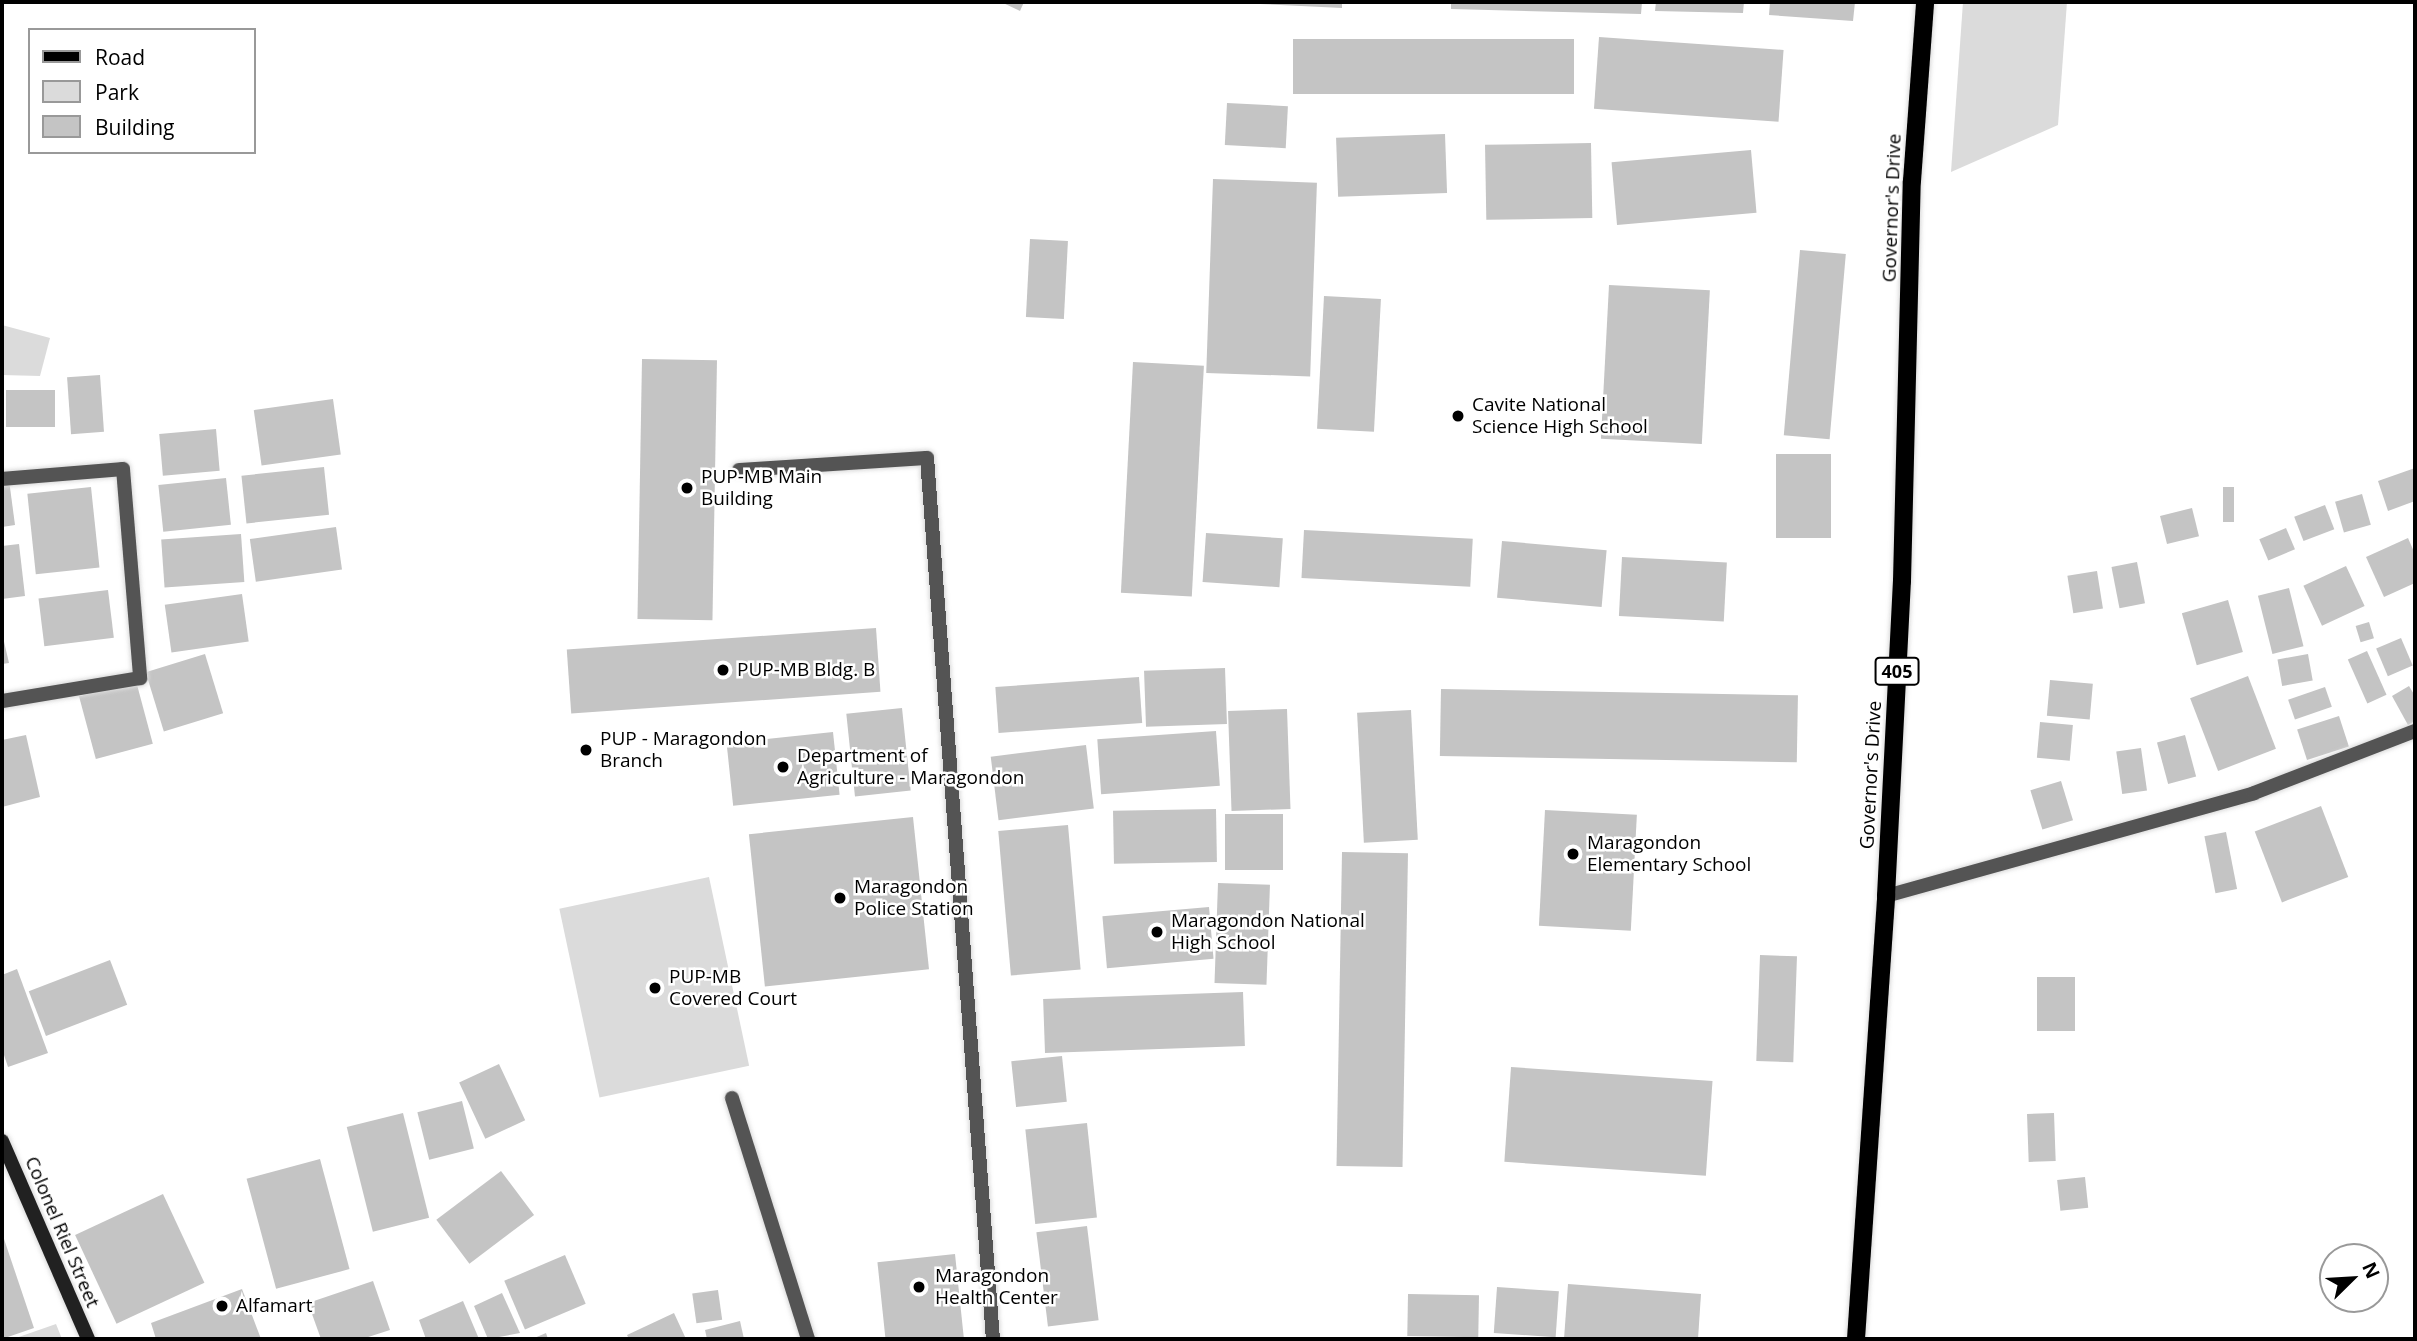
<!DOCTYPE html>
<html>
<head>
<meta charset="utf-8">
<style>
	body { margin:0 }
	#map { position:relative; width:2417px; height:1341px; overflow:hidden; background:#fff; font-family:"Open Sans",sans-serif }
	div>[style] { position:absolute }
	.green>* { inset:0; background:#dbdbdb; transform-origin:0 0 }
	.building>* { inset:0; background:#c4c4c4; transform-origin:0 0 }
	.roads { filter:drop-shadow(0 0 2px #dbdbdb) drop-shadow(0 0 2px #dbdbdb) }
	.lane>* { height:14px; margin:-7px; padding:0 7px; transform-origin:7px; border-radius:7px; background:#545454 }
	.street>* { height:14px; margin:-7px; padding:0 7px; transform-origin:7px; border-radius:7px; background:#545454 }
	.secondary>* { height:14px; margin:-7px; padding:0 7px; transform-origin:7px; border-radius:7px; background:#212121 }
	.primary>* { height:18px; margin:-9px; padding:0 9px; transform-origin:9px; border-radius:9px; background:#000 }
	.dots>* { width:19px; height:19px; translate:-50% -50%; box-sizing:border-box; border:4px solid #fff; border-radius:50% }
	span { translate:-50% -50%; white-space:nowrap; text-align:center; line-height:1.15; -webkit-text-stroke:5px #fff; paint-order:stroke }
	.shield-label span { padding:2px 5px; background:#fff; border:2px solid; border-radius:5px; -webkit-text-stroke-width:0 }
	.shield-label { font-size:18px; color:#000; font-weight:700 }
	.street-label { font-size:19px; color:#000 }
	.poi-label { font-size:19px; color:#000 }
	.left { translate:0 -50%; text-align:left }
	.frame { position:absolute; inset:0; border:4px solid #000; pointer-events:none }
	.legend { position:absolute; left:28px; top:28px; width:228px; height:126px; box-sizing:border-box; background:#fff; border:2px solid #999; margin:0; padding:9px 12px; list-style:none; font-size:21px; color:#000 }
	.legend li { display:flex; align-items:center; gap:14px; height:35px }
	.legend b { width:35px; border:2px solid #999 }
	.north { position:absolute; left:2319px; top:1243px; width:70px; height:70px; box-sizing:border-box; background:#fff; border:2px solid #999; border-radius:50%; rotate:66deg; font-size:19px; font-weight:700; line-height:28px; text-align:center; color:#000 }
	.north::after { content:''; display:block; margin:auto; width:24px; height:32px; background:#000; clip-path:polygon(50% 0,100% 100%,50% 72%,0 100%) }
</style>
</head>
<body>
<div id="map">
	<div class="green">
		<i style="clip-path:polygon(1963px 2px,2067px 2px,2058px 125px,1951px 172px)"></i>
		<i style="clip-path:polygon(2px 325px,50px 338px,40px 376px,2px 375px)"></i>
		<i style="left:709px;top:877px;width:193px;height:153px;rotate:78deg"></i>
		<i style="clip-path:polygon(56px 1324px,62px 1339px,13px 1339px)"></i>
	</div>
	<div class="building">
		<i style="clip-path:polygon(1001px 2px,1024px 2px,1020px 11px)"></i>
		<i style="clip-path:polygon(1260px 2px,1342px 2px,1342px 8px,1260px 4px)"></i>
		<i style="clip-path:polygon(1451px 2px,1642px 2px,1641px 14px,1451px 9px)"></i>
		<i style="clip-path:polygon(1656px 2px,1744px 2px,1743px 13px,1655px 11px)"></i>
		<i style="clip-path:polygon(1770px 2px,1855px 2px,1853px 21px,1769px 15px)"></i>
		<i style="left:1599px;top:37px;width:185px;height:72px;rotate:4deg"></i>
		<i style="left:1293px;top:39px;width:281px;height:55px"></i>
		<i style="left:1227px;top:103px;width:61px;height:42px;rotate:3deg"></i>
		<i style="left:1445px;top:134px;width:59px;height:109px;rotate:88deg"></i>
		<i style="left:1591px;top:143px;width:75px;height:106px;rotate:89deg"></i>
		<i style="left:1751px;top:150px;width:63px;height:140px;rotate:85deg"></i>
		<i style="left:1213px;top:179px;width:104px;height:194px;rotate:2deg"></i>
		<i style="left:1030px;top:239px;width:38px;height:78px;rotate:3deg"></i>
		<i style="left:1800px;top:250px;width:46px;height:186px;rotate:5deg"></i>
		<i style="left:1609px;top:285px;width:101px;height:154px;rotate:3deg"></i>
		<i style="left:1324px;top:296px;width:57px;height:133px;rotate:3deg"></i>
		<i style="left:642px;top:359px;width:75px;height:260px;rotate:1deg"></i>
		<i style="left:1133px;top:362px;width:71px;height:231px;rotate:3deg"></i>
		<i style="left:100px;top:375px;width:57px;height:33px;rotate:86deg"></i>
		<i style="left:6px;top:390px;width:49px;height:37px"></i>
		<i style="left:333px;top:399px;width:56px;height:80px;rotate:82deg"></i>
		<i style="left:216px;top:429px;width:42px;height:57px;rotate:85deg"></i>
		<i style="left:1776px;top:454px;width:55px;height:84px"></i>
		<i style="left:324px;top:467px;width:48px;height:83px;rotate:84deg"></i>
		<i style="clip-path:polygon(2415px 468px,2415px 501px,2388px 511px,2378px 481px)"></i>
		<i style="left:226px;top:478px;width:47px;height:68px;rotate:84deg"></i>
		<i style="clip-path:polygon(9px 480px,15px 525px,2px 527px,2px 481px)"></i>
		<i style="left:91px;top:487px;width:81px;height:64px;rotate:84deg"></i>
		<i style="left:2223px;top:487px;width:11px;height:35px"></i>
		<i style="left:2362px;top:494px;width:32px;height:28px;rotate:74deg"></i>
		<i style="left:2325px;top:505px;width:26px;height:33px;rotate:69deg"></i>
		<i style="left:2192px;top:508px;width:29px;height:33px;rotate:76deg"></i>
		<i style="left:336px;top:527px;width:43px;height:87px;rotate:82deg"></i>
		<i style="left:2286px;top:528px;width:23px;height:29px;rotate:67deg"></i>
		<i style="left:1304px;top:530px;width:169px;height:48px;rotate:3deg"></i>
		<i style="left:1206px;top:533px;width:77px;height:49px;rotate:4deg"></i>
		<i style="left:241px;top:534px;width:48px;height:80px;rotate:86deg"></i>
		<i style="clip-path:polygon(2408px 538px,2415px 554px,2415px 583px,2384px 597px,2366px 557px)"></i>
		<i style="left:1502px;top:541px;width:105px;height:57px;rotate:5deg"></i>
		<i style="clip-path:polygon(19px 544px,25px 596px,2px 599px,2px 546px)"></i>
		<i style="left:1622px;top:557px;width:105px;height:59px;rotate:3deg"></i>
		<i style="left:2137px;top:562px;width:42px;height:26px;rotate:79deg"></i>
		<i style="left:2346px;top:566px;width:44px;height:47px;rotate:65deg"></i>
		<i style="left:2097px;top:571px;width:38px;height:30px;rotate:81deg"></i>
		<i style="left:2289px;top:588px;width:60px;height:32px;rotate:76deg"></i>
		<i style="left:108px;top:590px;width:48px;height:70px;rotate:83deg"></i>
		<i style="left:242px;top:594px;width:48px;height:78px;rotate:82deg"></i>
		<i style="left:2228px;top:600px;width:54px;height:48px;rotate:74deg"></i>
		<i style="left:2369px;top:622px;width:17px;height:14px;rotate:73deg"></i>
		<i style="left:876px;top:628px;width:64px;height:310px;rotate:86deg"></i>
		<i style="clip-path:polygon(2px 633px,9px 663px,2px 664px)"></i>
		<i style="left:2401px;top:638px;width:30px;height:27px;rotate:67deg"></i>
		<i style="left:2367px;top:651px;width:48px;height:21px;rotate:66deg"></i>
		<i style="left:205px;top:654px;width:62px;height:62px;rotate:73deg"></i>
		<i style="left:2308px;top:654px;width:27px;height:31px;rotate:80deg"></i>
		<i style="left:1225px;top:668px;width:56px;height:81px;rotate:88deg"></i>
		<i style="left:2248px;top:676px;width:78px;height:62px;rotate:69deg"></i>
		<i style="left:1139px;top:677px;width:46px;height:144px;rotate:86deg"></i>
		<i style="left:2050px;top:680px;width:43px;height:36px;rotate:5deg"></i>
		<i style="left:136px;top:681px;width:65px;height:59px;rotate:75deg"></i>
		<i style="clip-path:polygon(2409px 686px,2415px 696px,2415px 721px,2408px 725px,2392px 696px)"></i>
		<i style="left:2325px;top:687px;width:21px;height:39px;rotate:71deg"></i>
		<i style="left:1441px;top:689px;width:357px;height:67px;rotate:1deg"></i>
		<i style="left:902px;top:708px;width:83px;height:56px;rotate:84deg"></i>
		<i style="left:1287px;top:709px;width:100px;height:59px;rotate:88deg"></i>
		<i style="left:1411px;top:710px;width:130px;height:54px;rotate:87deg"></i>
		<i style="left:2339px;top:716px;width:32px;height:44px;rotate:72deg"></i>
		<i style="left:2040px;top:722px;width:33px;height:36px;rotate:5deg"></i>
		<i style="left:1216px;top:731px;width:55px;height:119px;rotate:86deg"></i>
		<i style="left:833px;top:732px;width:63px;height:107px;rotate:84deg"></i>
		<i style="clip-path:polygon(26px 735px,40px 797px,2px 807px,2px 740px)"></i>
		<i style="left:2185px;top:735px;width:43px;height:29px;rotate:75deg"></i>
		<i style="left:1086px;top:745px;width:64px;height:96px;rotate:83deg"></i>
		<i style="left:2141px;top:748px;width:43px;height:25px;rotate:82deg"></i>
		<i style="left:2061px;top:781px;width:41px;height:32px;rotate:73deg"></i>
		<i style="left:2321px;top:806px;width:76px;height:71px;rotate:69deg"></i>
		<i style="left:1216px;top:809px;width:53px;height:103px;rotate:89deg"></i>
		<i style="left:1545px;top:810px;width:92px;height:116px;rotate:3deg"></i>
		<i style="left:1225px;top:814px;width:58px;height:56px"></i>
		<i style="left:913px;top:817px;width:153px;height:165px;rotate:84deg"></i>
		<i style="left:1068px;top:825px;width:145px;height:70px;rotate:85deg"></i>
		<i style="left:2226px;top:832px;width:58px;height:22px;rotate:79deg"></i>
		<i style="left:1342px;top:852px;width:66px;height:314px;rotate:1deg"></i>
		<i style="left:1218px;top:883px;width:52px;height:100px;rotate:2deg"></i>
		<i style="left:1209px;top:907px;width:52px;height:107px;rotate:85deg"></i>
		<i style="left:1760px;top:955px;width:37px;height:106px;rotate:2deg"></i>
		<i style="left:110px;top:960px;width:48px;height:87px;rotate:69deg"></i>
		<i style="clip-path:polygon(17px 969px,48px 1053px,8px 1067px,2px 1049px,2px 975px)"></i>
		<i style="left:2037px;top:977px;width:38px;height:54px"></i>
		<i style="left:1243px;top:992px;width:54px;height:200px;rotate:88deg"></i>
		<i style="left:1062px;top:1056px;width:46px;height:51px;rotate:84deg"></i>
		<i style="left:499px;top:1064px;width:62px;height:44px;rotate:65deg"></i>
		<i style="left:1511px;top:1067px;width:202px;height:95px;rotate:4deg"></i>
		<i style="left:462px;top:1101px;width:49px;height:46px;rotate:76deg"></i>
		<i style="left:403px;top:1113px;width:108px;height:58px;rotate:76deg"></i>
		<i style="left:2054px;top:1113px;width:48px;height:27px;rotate:88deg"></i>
		<i style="left:1087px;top:1123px;width:95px;height:62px;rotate:84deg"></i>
		<i style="left:320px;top:1159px;width:114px;height:76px;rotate:75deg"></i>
		<i style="left:501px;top:1171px;width:55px;height:81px;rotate:53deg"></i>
		<i style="left:2085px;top:1177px;width:31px;height:28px;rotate:84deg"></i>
		<i style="left:163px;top:1194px;width:98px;height:97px;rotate:65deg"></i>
		<i style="left:1087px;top:1226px;width:95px;height:51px;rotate:83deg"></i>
		<i style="clip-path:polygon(2px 1233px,34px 1328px,2px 1339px)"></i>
		<i style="left:955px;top:1254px;width:85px;height:78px;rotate:84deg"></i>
		<i style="left:565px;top:1255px;width:53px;height:66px;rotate:67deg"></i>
		<i style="clip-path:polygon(373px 1281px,390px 1330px,362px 1339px,321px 1339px,308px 1303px)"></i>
		<i style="clip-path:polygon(1568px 1284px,1701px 1294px,1698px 1339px,1564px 1339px)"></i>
		<i style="left:1497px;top:1287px;width:62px;height:46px;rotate:4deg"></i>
		<i style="clip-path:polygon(242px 1289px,261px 1339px,156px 1339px,151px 1323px)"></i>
		<i style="left:718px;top:1290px;width:30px;height:26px;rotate:82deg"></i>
		<i style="clip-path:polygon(502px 1293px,520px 1333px,488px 1339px,474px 1306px)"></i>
		<i style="left:1408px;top:1294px;width:71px;height:42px;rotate:1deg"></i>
		<i style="clip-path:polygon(463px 1301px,479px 1339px,426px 1339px,419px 1320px)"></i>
		<i style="clip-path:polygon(674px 1313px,686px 1339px,629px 1339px,627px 1335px)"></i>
		<i style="clip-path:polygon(740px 1321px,744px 1339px,707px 1339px,705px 1330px)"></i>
		<i style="clip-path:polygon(546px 1333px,548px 1339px,532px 1339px)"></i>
	</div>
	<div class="roads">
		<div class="lane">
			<i style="left:739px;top:470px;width:188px;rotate:-3.7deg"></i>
			<i style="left:927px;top:458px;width:883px;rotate:85.72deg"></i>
			<i style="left:732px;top:1098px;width:253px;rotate:72.5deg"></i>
		</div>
		<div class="street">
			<i style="left:2px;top:479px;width:121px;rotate:-4.7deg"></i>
			<i style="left:123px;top:469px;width:210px;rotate:85.3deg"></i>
			<i style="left:140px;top:678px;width:140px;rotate:170.5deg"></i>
			<i style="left:1886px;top:896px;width:382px;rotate:-15.6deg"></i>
			<i style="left:2254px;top:793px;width:173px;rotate:-21.1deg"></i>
		</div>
		<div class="secondary">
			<i style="left:2px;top:1141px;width:216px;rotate:66.5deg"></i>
		</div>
		<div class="primary">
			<i style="left:1856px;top:1339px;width:444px;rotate:-86.1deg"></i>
			<i style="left:1886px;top:896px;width:315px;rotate:-87.1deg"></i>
			<i style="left:1902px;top:581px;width:400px;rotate:-88.6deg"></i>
			<i style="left:1912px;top:181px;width:179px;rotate:-85.8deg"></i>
		</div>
	</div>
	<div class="dots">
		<i style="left:1458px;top:416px;background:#000"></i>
		<i style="left:687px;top:488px;background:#000"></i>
		<i style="left:723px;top:670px;background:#000"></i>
		<i style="left:586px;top:750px;background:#000"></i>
		<i style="left:783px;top:767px;background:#000"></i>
		<i style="left:1573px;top:854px;background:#000"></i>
		<i style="left:840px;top:898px;background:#000"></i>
		<i style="left:1157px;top:932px;background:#000"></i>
		<i style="left:655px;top:988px;background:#000"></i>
		<i style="left:919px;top:1287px;background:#000"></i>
		<i style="left:222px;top:1306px;background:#000"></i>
	</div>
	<div class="shield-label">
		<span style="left:1897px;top:671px">405</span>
	</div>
	<div class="street-label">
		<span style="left:1892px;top:208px;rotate:-88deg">Governor's Drive</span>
		<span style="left:1871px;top:775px;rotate:-87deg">Governor's Drive</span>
		<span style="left:62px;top:1232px;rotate:67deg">Colonel Riel Street</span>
	</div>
	<div class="poi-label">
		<span class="left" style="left:1472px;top:416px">Cavite National<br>Science High School</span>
		<span class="left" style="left:701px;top:488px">PUP-MB Main<br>Building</span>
		<span class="left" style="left:737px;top:670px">PUP-MB Bldg. B</span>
		<span class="left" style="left:600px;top:750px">PUP - Maragondon<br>Branch</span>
		<span class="left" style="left:797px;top:767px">Department of<br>Agriculture - Maragondon</span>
		<span class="left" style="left:1587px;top:854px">Maragondon<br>Elementary School</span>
		<span class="left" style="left:854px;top:898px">Maragondon<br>Police Station</span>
		<span class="left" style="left:1171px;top:932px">Maragondon National<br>High School</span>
		<span class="left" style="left:669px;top:988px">PUP-MB<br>Covered Court</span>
		<span class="left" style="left:935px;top:1287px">Maragondon<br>Health Center</span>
		<span class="left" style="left:236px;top:1306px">Alfamart</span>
	</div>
	<div class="frame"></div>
	<ul class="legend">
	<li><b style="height:9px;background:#000"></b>Road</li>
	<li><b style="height:19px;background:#dbdbdb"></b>Park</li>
	<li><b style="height:19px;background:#c4c4c4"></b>Building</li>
	</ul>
	<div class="north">N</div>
</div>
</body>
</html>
